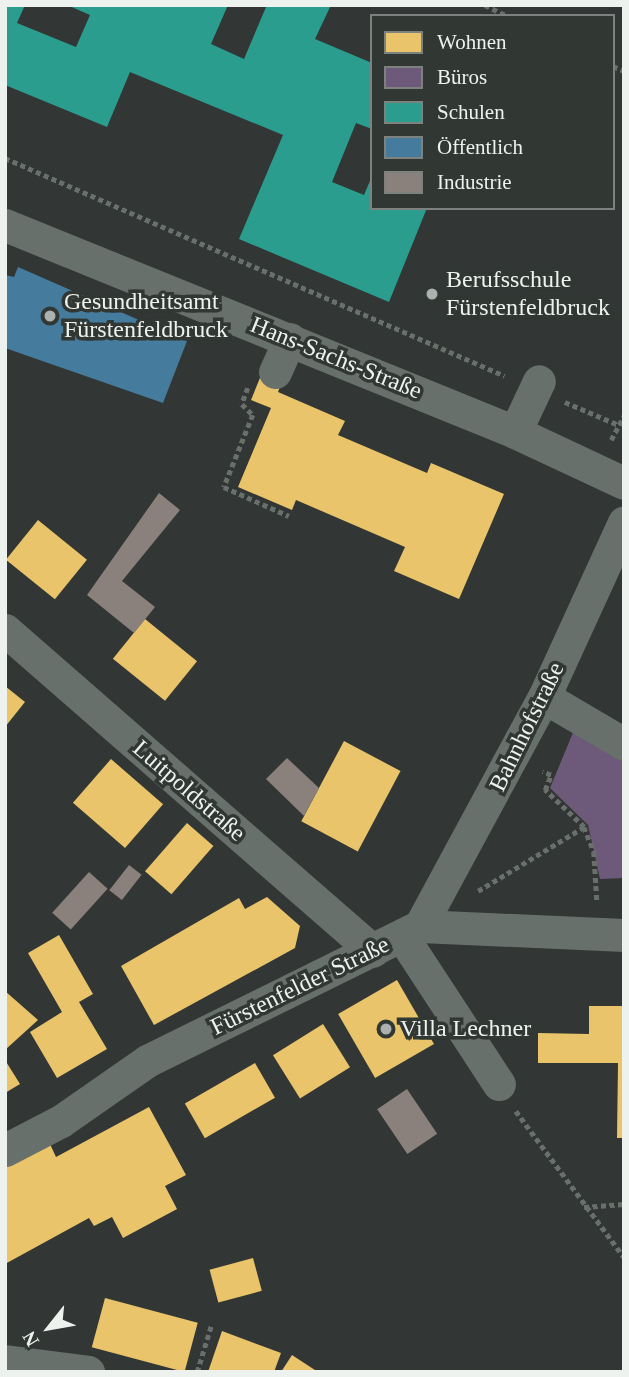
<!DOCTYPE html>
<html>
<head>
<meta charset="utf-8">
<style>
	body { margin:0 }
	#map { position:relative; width:629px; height:1377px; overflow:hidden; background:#323634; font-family:"Times New Roman",serif }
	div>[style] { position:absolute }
	.homes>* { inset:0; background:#e9c46a; transform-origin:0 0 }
	.offices>* { inset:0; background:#6d597a }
	.schools>* { inset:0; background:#2a9d8f }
	.public>* { inset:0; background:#457b9d }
	.industry>* { inset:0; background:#8a817c; transform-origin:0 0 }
	.path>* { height:4.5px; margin-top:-2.25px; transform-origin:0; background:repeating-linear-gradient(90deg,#69706b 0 5px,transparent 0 8.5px) }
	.minor>* { height:33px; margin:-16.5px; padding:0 16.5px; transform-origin:16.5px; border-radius:16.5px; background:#67706a }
	.dots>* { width:19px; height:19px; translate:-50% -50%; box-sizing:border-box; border:4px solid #313733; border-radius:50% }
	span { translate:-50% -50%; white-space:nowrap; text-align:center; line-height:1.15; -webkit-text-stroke:7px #313733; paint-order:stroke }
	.poi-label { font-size:24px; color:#eef2ef }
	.left { translate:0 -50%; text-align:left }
	.street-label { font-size:24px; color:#eef2ef }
	.frame { position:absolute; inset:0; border:7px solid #eef2ef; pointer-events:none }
	.legend { position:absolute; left:370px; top:14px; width:245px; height:196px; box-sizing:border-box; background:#313733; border:2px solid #7d827e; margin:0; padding:9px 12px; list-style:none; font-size:21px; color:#eef2ef }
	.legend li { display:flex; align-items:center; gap:14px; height:35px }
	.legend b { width:35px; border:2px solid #7d827e }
	.north { position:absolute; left:14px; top:1293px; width:70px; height:70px; -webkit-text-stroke:5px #313733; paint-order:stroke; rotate:239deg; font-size:19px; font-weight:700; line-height:28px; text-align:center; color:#eef2ef }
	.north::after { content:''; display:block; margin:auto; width:24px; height:32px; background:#eef2ef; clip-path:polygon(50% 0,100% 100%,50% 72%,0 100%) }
</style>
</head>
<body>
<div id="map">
	<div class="homes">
		<i style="clip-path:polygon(264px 368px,284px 376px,278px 392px,345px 421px,338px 435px,427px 473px,431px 463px,504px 494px,459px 599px,394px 571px,405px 547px,296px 500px,292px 510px,238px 487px,271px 408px,251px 400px)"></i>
		<i style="left:38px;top:520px;width:63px;height:51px;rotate:39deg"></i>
		<i style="left:145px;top:619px;width:67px;height:51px;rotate:39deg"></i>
		<i style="clip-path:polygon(5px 686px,25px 702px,5px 727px)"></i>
		<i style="left:344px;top:741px;width:64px;height:91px;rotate:28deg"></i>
		<i style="left:111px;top:759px;width:69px;height:58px;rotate:41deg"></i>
		<i style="left:187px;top:823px;width:35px;height:64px;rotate:41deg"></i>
		<i style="clip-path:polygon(267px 897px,300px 926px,295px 948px,154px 1025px,121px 966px,239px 898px,245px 909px)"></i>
		<i style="clip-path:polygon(59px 935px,93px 994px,79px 1002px,107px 1049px,57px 1078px,30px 1032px,62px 1012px,28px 953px)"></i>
		<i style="left:397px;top:980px;width:74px;height:68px;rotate:60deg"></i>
		<i style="clip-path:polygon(5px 991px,38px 1020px,5px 1050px)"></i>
		<i style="clip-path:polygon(589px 1006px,624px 1006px,624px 1138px,617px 1138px,618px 1063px,538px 1063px,538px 1033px,589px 1034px)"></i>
		<i style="left:323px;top:1024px;width:51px;height:59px;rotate:58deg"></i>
		<i style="clip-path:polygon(5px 1060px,20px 1084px,5px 1093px)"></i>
		<i style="left:255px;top:1063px;width:40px;height:81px;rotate:60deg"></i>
		<i style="clip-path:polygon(149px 1107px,186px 1175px,165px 1186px,177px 1209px,123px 1238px,112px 1217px,94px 1226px,89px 1218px,5px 1264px,5px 1167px,50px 1144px,56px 1157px)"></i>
		<i style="left:253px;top:1258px;width:34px;height:45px;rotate:75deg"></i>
		<i style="left:105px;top:1298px;width:96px;height:51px;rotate:15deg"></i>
		<i style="clip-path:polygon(222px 1331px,281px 1353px,274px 1372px,208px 1372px)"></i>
		<i style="clip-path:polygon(292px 1355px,318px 1372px,281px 1372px)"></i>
	</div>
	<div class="offices">
		<i style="clip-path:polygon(577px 723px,624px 758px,624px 878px,600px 879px,588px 825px,550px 788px)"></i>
	</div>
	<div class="schools">
		<i style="clip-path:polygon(5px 5px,25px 5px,17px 23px,76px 47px,90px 15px,67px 5px,228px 5px,211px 44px,244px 59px,266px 7px,261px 5px,331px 5px,315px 39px,372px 63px,372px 129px,356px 123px,332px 182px,364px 195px,372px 176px,372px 208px,427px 208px,389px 302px,239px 239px,283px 135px,130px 72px,107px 127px,5px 85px)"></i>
	</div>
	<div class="public">
		<i style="clip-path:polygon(18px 267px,187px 341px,163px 403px,5px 348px,5px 275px,14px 277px)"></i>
	</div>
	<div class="industry">
		<i style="clip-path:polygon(159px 493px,180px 510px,122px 581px,155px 607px,134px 633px,87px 595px)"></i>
		<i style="clip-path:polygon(287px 758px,319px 788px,304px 816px,266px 779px)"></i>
		<i style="left:129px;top:865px;width:16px;height:32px;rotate:38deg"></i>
		<i style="left:89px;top:872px;width:25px;height:55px;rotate:42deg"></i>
		<i style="left:407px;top:1089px;width:54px;height:36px;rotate:56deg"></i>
	</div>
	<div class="path">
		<i style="left:485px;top:5px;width:25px;rotate:26deg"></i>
		<i style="left:613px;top:66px;width:12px;rotate:24deg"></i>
		<i style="left:5px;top:158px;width:545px;rotate:23.56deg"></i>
		<i style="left:248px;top:388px;width:17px;rotate:111deg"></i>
		<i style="left:242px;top:404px;width:16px;rotate:45deg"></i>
		<i style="left:253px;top:415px;width:78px;rotate:111.9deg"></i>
		<i style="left:224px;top:487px;width:71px;rotate:24deg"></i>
		<i style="left:565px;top:402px;width:59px;rotate:23.1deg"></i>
		<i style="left:611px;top:440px;width:27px;rotate:-62deg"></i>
		<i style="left:584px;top:827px;width:27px;rotate:68deg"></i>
		<i style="left:594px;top:852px;width:49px;rotate:86.5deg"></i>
		<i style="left:478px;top:891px;width:124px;rotate:-31.1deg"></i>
		<i style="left:584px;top:827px;width:54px;rotate:-136.5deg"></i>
		<i style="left:545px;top:790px;width:16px;rotate:-68deg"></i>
		<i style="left:551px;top:775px;width:9px;rotate:-162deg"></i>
		<i style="left:516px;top:1111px;width:182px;rotate:53.5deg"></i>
		<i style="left:584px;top:1207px;width:40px;rotate:-4.3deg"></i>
		<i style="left:197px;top:1372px;width:48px;rotate:-73.1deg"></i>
	</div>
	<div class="minor">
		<i style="left:5px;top:225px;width:550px;rotate:22.09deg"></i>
		<i style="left:515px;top:432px;width:120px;rotate:25.1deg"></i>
		<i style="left:275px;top:372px;width:36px;rotate:-66deg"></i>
		<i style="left:515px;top:432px;width:56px;rotate:-64.8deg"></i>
		<i style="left:5px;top:630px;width:488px;rotate:41.1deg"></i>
		<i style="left:544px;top:697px;width:93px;rotate:30.4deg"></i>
		<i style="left:420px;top:926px;width:260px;rotate:-61.6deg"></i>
		<i style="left:544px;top:697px;width:192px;rotate:-65.4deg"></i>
		<i style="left:402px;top:936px;width:177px;rotate:56.8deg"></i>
		<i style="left:5px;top:1150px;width:63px;rotate:-27.4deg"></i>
		<i style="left:61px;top:1121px;width:105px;rotate:-34.9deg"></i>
		<i style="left:147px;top:1061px;width:305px;rotate:-26.3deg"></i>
		<i style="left:420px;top:926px;width:204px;rotate:2.5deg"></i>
		<i style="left:5px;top:1361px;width:84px;rotate:7.5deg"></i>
	</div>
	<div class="dots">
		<i style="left:432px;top:294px;background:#acb0ae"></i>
		<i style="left:50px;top:316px;background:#acb0ae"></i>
		<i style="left:386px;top:1029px;background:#acb0ae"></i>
	</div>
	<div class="poi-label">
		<span class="left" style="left:446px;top:294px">Berufsschule<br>Fürstenfeldbruck</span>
		<span class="left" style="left:64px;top:316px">Gesundheitsamt<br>Fürstenfeldbruck</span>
		<span class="left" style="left:400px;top:1029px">Villa Lechner</span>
	</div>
	<div class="street-label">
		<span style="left:336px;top:358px;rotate:22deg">Hans-Sachs-Straße</span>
		<span style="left:527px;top:727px;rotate:-64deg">Bahnhofstraße</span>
		<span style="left:189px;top:791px;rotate:41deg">Luitpoldstraße</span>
		<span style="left:300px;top:986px;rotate:-26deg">Fürstenfelder Straße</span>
	</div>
	<div class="frame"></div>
	<ul class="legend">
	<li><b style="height:19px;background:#e9c46a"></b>Wohnen</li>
	<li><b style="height:19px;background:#6d597a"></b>Büros</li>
	<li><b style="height:19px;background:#2a9d8f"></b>Schulen</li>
	<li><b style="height:19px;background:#457b9d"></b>Öffentlich</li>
	<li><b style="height:19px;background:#8a817c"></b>Industrie</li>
	</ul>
	<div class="north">N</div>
</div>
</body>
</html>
